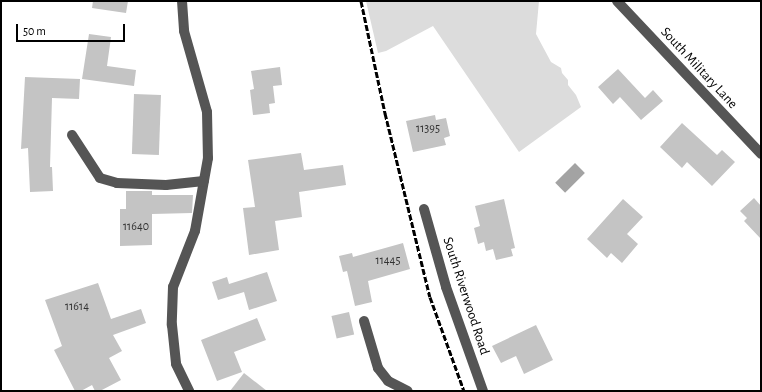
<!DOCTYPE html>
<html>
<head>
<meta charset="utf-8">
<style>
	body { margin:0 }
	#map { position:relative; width:762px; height:392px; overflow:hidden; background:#fff; font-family:"Alegreya Sans",sans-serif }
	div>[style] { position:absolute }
	.green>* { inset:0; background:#dcdcdc }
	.water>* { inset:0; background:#a3a3a3; transform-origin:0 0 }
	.building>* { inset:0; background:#c4c4c4; transform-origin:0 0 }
	.minor>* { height:10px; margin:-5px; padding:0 5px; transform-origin:5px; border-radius:5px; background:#555 }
	.rail>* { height:3px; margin-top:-1.5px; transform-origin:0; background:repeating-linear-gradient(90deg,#000 0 6px,transparent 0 8px) }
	span { translate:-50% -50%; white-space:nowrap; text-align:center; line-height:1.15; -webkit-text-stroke:3px #fff; paint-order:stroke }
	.number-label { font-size:12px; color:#313131 }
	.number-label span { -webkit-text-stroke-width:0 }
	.street-label { font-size:14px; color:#000 }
	.frame { position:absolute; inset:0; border:2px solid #000; pointer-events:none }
	.scale { position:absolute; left:16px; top:24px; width:109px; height:18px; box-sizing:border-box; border:2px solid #000; border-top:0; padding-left:5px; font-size:12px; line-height:14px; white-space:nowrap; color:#000; -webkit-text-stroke:3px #fff; paint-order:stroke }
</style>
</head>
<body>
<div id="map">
	<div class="green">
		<i style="clip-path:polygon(366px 1px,539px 1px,536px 34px,551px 62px,561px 68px,562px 73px,568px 80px,568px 85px,576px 95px,581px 107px,519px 152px,433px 26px,386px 51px,378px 53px)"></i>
	</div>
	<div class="water">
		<i style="left:575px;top:163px;width:14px;height:28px;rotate:45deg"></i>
	</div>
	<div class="building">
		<i style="clip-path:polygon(93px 1px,128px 1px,126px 13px,92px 8px)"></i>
		<i style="clip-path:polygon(89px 34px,111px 37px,107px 66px,136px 70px,134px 86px,82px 79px)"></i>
		<i style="clip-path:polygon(280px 67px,282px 85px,273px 86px,275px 103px,269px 104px,270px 113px,253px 115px,250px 90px,254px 89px,251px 71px)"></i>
		<i style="clip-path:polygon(618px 69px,645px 98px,653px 90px,663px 101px,641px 120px,620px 97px,613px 104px,598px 87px)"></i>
		<i style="clip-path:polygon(25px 77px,80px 79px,79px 99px,52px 98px,50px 167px,52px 167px,53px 191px,30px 192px,28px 148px,21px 149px)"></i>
		<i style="left:134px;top:94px;width:27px;height:60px;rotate:2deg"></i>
		<i style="clip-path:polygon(435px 115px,436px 120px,446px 118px,450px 136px,444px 138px,446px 145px,413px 152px,406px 121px)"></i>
		<i style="clip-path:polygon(682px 123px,717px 155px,722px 150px,735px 162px,712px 186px,687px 162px,682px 168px,660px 147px)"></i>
		<i style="clip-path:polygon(301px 153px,304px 170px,343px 165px,346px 185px,299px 192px,302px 217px,275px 221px,279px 250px,249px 255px,243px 208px,255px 207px,248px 160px)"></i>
		<i style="clip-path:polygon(126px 191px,152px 191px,152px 195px,193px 195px,192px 213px,152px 214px,152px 245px,120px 246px,120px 209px,126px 209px)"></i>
		<i style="clip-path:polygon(754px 198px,761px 206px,761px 239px,744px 221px,747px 218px,740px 211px)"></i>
		<i style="clip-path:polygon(504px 199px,515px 248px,511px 249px,513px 256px,496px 260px,493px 249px,486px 251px,484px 242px,478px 244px,474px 228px,480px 226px,475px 206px)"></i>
		<i style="clip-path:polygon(623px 199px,643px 217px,627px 234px,638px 244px,622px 263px,611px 253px,607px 258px,587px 239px)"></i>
		<i style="clip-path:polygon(403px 243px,410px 269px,368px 281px,372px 302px,355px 306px,347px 271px,343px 272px,339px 256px,352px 253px,353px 257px)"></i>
		<i style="clip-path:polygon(267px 272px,277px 301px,249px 310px,244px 292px,218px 300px,212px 282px,227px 277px,229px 284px)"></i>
		<i style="clip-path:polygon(98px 283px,111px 319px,141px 309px,146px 323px,113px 335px,122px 351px,109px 358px,121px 380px,100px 391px,95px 391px,92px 385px,81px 391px,75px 391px,54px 350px,62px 346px,45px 300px)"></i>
		<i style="left:349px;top:312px;width:23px;height:18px;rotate:77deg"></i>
		<i style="clip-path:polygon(257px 318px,266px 340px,234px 352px,242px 372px,217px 381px,201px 340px)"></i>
		<i style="clip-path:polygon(536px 325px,553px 360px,524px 374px,516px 356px,501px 363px,492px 346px)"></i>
		<i style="clip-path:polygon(244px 373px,267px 391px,230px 391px)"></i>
	</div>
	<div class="minor">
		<i style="left:182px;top:1px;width:30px;rotate:86deg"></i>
		<i style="left:184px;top:31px;width:84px;rotate:74.1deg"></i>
		<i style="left:207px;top:112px;width:46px;rotate:88.8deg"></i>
		<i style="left:208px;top:158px;width:74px;rotate:100.1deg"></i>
		<i style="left:195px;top:231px;width:60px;rotate:111.4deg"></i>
		<i style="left:173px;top:287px;width:38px;rotate:92deg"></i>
		<i style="left:172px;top:325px;width:39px;rotate:84deg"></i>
		<i style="left:176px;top:364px;width:30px;rotate:64deg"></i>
		<i style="left:617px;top:1px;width:210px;rotate:46.7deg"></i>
		<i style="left:72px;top:135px;width:51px;rotate:56.9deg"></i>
		<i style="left:100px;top:178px;width:18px;rotate:16deg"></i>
		<i style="left:117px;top:183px;width:49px;rotate:2.3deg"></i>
		<i style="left:166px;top:185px;width:38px;rotate:-6deg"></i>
		<i style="left:424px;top:209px;width:81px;rotate:74.2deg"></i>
		<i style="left:446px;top:287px;width:110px;rotate:70.4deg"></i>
		<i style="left:364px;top:321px;width:49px;rotate:73.4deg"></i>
		<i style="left:378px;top:368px;width:16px;rotate:52deg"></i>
		<i style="left:388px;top:381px;width:22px;rotate:27deg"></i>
	</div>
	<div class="rail">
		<i style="left:361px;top:1px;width:115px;rotate:77.9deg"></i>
		<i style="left:385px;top:113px;width:189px;rotate:76.3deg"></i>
		<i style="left:430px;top:297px;width:100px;rotate:70.1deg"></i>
	</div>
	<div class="number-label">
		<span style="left:428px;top:129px">11395</span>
		<span style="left:136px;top:227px">11640</span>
		<span style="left:388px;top:261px">11445</span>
		<span style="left:77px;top:307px">11614</span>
	</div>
	<div class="street-label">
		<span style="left:699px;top:68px;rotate:47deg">South Military Lane</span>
		<span style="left:466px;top:296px;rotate:72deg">South Riverwood Road</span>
	</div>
	<div class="frame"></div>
	<div class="scale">50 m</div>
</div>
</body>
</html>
